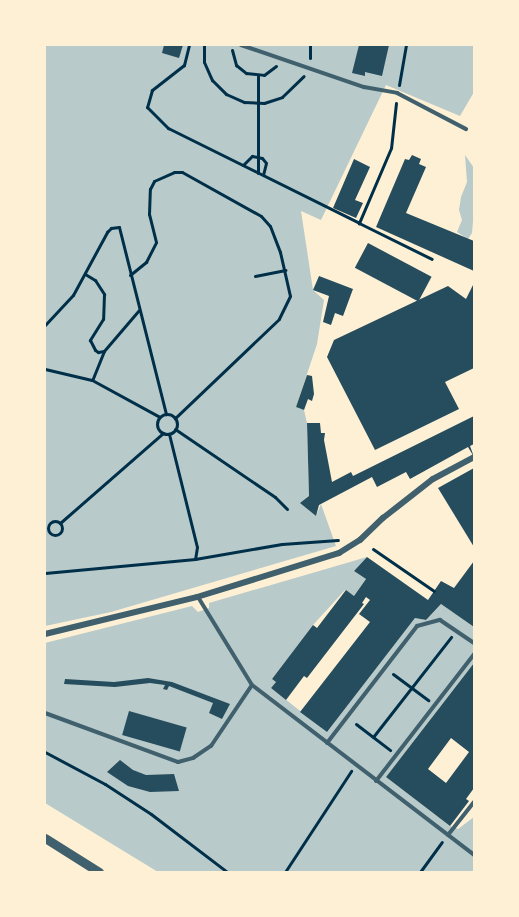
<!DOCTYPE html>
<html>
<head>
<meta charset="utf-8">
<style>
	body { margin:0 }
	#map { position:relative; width:519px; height:917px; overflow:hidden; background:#fdf0d5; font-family:"Roboto Condensed",sans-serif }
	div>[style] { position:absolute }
	.green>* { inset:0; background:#b9caca }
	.building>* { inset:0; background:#264d5e; transform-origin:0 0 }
	.path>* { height:3px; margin:-1.5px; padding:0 1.5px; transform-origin:1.5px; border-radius:1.5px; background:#003049 }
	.path>.ring { margin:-1.5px; padding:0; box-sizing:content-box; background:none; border:3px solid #003049; border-radius:50% }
	.service>* { height:4px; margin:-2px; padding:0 2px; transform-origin:2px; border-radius:2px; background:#3f606c }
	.minor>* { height:6px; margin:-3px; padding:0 3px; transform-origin:3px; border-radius:3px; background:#3f606c }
	.tertiary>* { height:9px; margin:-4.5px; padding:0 4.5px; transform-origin:4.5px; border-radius:4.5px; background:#3f606c }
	span { translate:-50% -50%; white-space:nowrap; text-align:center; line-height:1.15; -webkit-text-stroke:5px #fdf0d5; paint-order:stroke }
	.frame { position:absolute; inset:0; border:46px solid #fdf0d5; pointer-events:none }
</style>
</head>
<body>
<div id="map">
	<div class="green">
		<i style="clip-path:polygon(45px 45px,474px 45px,474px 92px,460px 116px,386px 85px,321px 220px,301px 211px,313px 290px,324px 300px,317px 344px,296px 407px,304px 410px,307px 423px,309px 496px,301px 503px,316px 516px,321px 504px,336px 546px,111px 612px,45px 626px)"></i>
		<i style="clip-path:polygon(465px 155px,474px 168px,474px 210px,472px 233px,468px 239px,457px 232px,462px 220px,459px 210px,461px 197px,467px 182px)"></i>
		<i style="clip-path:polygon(367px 557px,354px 571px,366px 579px,354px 596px,345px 590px,313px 625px,272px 679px,276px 682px,271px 688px,327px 732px,415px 618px,426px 620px,441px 604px,474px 627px,474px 663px,386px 777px,450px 826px,458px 829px,474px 817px,474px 872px,158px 872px,45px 803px,45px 643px,192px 606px,198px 612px,209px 608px,209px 603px)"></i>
	</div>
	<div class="building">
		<i style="clip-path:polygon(164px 45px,183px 45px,179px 58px,162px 53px)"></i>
		<i style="clip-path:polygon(359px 45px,389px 45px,382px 76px,365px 72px,365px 76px,352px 73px)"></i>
		<i style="clip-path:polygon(412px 155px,421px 159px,419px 164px,426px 167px,406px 213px,474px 241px,474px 271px,376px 227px,405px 159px,409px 160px)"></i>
		<i style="clip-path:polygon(354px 159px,370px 167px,355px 200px,363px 203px,356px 218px,333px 208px)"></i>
		<i style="left:368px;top:243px;width:72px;height:28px;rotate:28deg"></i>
		<i style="clip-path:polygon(319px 276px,353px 289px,343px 316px,335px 313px,331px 325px,323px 322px,329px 296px,313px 290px)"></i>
		<i style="clip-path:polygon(474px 283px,474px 368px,445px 382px,459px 409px,375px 450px,327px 357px,334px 340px,448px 286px,466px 299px)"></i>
		<i style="clip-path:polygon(307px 375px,312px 376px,314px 394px,312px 401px,308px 399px,304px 410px,296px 407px)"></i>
		<i style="clip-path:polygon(474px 416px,474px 444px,470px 446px,474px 457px,468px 447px,410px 479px,406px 472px,377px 487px,372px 477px,319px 505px,316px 516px,300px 503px,309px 496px,307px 423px,320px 423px,321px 433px,325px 433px,324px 440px,332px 482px,351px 472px,353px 476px)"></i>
		<i style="clip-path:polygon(474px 468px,474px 547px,438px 488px)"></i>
		<i style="clip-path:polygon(367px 557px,428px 600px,441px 581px,454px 588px,474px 561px,474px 627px,441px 604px,426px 620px,415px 618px,327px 732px,300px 712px,370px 622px,359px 614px,370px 600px,366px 597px,362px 603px,364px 604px,307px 678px,304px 676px,286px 700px,271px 688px,276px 682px,272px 679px,313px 625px,317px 628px,346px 590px,354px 596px,366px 579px,354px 571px)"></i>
		<i style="clip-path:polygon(evenodd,474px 663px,474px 788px,466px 799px,469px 801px,450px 826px,386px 777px,474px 663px,451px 738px,469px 752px,446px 783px,428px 769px,451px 738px)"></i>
		<i style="clip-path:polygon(148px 678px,172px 682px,230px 704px,222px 719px,209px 713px,213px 703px,169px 686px,167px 690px,163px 689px,165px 685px,150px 683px,115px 687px,64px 684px,65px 679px,114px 682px)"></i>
		<i style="left:129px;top:711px;width:60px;height:25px;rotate:16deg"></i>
		<i style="clip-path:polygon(120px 760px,133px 770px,146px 775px,174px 774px,179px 791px,150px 792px,128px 786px,107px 772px)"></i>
	</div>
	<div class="path">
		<i style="left:189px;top:45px;width:21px;rotate:104deg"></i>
		<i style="left:184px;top:65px;width:41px;rotate:142deg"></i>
		<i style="left:152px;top:90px;width:18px;rotate:106deg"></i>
		<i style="left:147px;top:107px;width:30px;rotate:45deg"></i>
		<i style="left:168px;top:128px;width:213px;rotate:26.4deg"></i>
		<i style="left:204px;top:45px;width:17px;rotate:90deg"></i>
		<i style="left:204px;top:62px;width:20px;rotate:66deg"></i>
		<i style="left:212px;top:80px;width:20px;rotate:45deg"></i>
		<i style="left:226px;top:94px;width:20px;rotate:24deg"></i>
		<i style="left:244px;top:102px;width:20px;rotate:3deg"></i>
		<i style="left:264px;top:103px;width:19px;rotate:-18deg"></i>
		<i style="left:282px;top:97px;width:30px;rotate:-44deg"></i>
		<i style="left:232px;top:50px;width:16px;rotate:75deg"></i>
		<i style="left:236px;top:65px;width:13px;rotate:39deg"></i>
		<i style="left:246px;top:73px;width:18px;rotate:6deg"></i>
		<i style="left:264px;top:75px;width:15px;rotate:-37deg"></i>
		<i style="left:310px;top:58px;width:13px;rotate:-90deg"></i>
		<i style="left:258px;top:76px;width:97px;rotate:90deg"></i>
		<i style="left:399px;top:85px;width:41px;rotate:-80.1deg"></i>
		<i style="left:396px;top:103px;width:45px;rotate:96.3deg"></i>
		<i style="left:391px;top:148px;width:82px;rotate:113.1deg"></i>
		<i style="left:359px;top:223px;width:81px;rotate:26.3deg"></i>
		<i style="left:243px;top:165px;width:13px;rotate:-45deg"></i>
		<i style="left:252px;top:156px;width:10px;rotate:11deg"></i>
		<i style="left:262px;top:158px;width:6px;rotate:51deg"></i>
		<i style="left:266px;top:163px;width:12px;rotate:104deg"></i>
		<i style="left:85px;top:274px;width:12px;rotate:31deg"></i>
		<i style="left:95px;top:280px;width:17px;rotate:57deg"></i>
		<i style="left:104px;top:294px;width:25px;rotate:92deg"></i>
		<i style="left:103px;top:319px;width:25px;rotate:122deg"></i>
		<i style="left:90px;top:340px;width:11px;rotate:63deg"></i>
		<i style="left:95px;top:350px;width:4px;rotate:34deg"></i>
		<i style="left:98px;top:352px;width:6px;rotate:-9deg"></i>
		<i style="left:130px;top:275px;width:21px;rotate:-39deg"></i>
		<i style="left:146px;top:262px;width:22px;rotate:-63deg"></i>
		<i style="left:156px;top:242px;width:29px;rotate:-104deg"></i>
		<i style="left:149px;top:214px;width:25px;rotate:-88deg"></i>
		<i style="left:150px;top:189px;width:9px;rotate:-63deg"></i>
		<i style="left:154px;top:181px;width:22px;rotate:-24deg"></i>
		<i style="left:174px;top:172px;width:8px"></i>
		<i style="left:182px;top:172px;width:90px;rotate:29.1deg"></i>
		<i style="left:261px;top:216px;width:13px;rotate:48deg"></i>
		<i style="left:270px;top:226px;width:28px;rotate:69deg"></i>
		<i style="left:280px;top:252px;width:45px;rotate:77.2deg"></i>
		<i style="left:290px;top:296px;width:25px;rotate:116deg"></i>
		<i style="left:279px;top:319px;width:144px;rotate:136.4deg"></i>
		<i style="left:255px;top:276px;width:31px;rotate:-11deg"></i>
		<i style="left:139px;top:310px;width:54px;rotate:130.5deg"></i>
		<i style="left:104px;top:351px;width:31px;rotate:112deg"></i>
		<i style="left:92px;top:380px;width:77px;rotate:28.6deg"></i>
		<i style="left:45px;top:325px;width:41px;rotate:-47deg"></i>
		<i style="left:73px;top:295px;width:72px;rotate:-61.6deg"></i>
		<i style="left:107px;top:232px;width:6px;rotate:-45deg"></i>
		<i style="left:111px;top:228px;width:8px;rotate:-7deg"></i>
		<i style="left:119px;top:227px;width:193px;rotate:75.9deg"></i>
		<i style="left:45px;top:369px;width:48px;rotate:13.2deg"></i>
		<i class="ring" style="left:157px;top:414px;width:17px;height:17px"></i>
		<i style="left:175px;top:429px;width:121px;rotate:34.2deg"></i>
		<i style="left:275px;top:497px;width:17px;rotate:45deg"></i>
		<i style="left:169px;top:434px;width:116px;rotate:76.1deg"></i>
		<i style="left:197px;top:547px;width:12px;rotate:99deg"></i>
		<i class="ring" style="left:48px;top:521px;width:11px;height:11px"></i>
		<i style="left:60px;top:523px;width:137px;rotate:-41.1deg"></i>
		<i style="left:373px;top:549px;width:74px;rotate:34.5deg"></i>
		<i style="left:45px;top:573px;width:151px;rotate:-5.3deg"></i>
		<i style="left:195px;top:559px;width:88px;rotate:-9.8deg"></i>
		<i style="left:282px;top:544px;width:56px;rotate:-4.1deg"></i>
		<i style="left:393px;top:674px;width:44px;rotate:36.6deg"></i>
		<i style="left:356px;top:724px;width:43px;rotate:37.4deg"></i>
		<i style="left:373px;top:737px;width:127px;rotate:-52deg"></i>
		<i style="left:45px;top:752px;width:68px;rotate:28.1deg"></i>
		<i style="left:105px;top:784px;width:55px;rotate:33.1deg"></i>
		<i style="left:151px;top:814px;width:96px;rotate:37.3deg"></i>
		<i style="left:285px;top:872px;width:121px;rotate:-56.8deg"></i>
		<i style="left:420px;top:872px;width:37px;rotate:-54deg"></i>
	</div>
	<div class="service">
		<i style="left:241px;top:45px;width:130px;rotate:18.9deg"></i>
		<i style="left:364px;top:87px;width:34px;rotate:10deg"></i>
		<i style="left:397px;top:93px;width:78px;rotate:27.6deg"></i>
		<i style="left:198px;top:597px;width:103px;rotate:58.5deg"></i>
		<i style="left:252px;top:685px;width:280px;rotate:37.4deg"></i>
		<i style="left:45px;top:713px;width:142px;rotate:20.2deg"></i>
		<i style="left:178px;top:762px;width:16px;rotate:-15deg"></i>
		<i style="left:193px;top:758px;width:22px;rotate:-34deg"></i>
		<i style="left:211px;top:746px;width:73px;rotate:-56.1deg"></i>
		<i style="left:327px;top:743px;width:148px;rotate:-52.4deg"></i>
		<i style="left:417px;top:626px;width:24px;rotate:-15deg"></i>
		<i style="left:440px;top:620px;width:41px;rotate:34.1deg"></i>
		<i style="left:376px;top:781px;width:160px;rotate:-52.3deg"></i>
		<i style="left:448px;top:835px;width:42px;rotate:-51.8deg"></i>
	</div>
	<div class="minor">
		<i style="left:45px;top:634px;width:156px;rotate:-13.7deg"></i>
		<i style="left:197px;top:597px;width:149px;rotate:-17.2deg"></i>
		<i style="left:339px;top:553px;width:25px;rotate:-32deg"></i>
		<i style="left:360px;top:540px;width:32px;rotate:-44deg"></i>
		<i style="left:383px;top:518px;width:63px;rotate:-38deg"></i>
		<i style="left:433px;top:479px;width:47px;rotate:-28.2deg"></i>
	</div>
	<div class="tertiary">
		<i style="left:45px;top:838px;width:64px;rotate:32.2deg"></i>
	</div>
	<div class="frame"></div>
</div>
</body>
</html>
